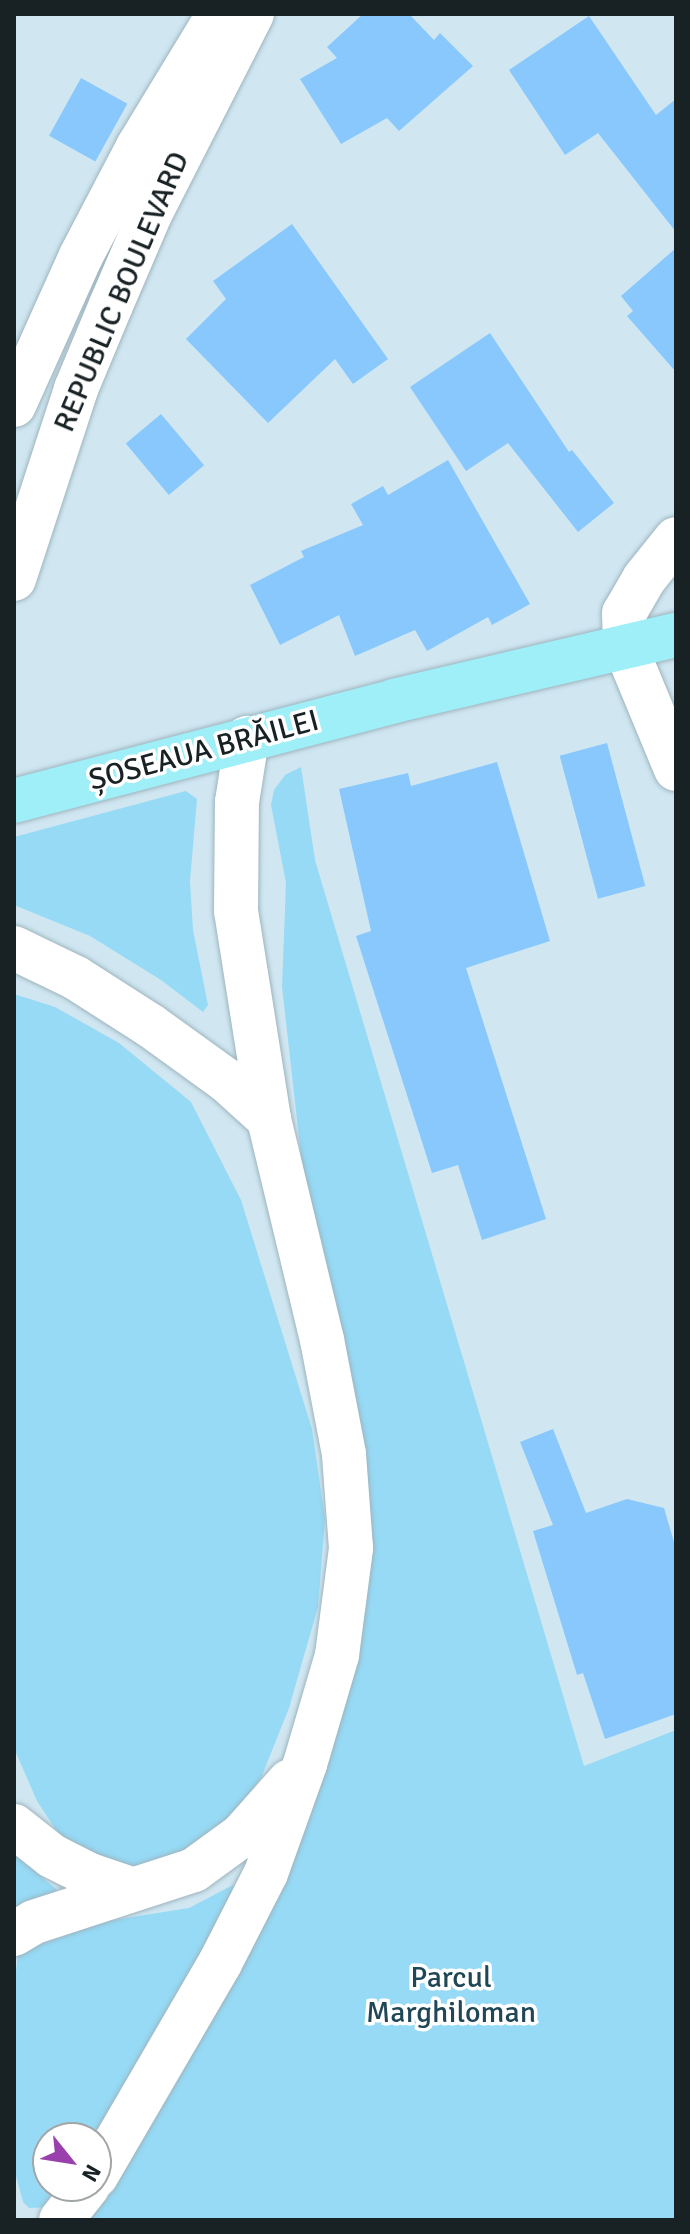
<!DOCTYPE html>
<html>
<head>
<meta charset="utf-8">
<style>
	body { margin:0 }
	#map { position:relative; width:690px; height:2234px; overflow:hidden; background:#d0e7f2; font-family:Signika,sans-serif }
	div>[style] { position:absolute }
	.green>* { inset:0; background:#96daf5 }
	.building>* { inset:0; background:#88c8fc; transform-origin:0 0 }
	.roads { filter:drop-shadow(0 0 2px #9eb4be) drop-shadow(0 0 2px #9eb4be) }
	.street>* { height:44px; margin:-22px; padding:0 22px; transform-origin:22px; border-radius:22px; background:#fff }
	.secondary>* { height:44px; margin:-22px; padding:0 22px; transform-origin:22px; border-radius:22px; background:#fff }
	.primary>* { height:44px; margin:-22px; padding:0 22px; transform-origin:22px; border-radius:22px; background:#9feff8 }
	span { translate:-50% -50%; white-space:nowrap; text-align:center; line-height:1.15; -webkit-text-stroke:7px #fff; paint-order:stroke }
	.street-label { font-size:30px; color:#182124 }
	.park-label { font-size:30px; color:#1f4756 }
	.frame { position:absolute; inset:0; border:16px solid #182124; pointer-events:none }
	.north { position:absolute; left:32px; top:2122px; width:80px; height:80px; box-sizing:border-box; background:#fff; border:2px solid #a3a6a7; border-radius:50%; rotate:120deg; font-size:22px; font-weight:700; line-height:32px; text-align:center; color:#182124 }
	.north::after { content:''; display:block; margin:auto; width:28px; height:36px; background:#9940ac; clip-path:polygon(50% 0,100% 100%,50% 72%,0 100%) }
</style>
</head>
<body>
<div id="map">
	<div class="green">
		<i style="clip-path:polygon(301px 767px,315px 860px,584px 1766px,676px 1730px,676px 2220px,72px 2220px,220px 1962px,337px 1655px,322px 1340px,282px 987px,286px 883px,271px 805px,274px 790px,285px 775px)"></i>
		<i style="clip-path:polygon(186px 791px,197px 799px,190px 881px,193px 930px,208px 1005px,203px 1012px,161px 980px,90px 936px,14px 905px,14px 837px)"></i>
		<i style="clip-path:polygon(14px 994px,55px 1007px,119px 1043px,191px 1102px,241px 1200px,312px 1429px,325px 1519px,318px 1607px,289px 1708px,261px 1778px,215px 1838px,176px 1863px,126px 1867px,92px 1857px,58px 1833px,37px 1801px,14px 1748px)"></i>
		<i style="clip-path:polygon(14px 1854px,55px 1888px,62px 1897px,14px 1916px)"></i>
		<i style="clip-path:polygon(233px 1885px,238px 1891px,94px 2138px,48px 2138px,48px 2186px,66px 2186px,51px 2207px,29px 2208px,23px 2202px,16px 2176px,14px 1991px,18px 1952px,107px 1921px,189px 1908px)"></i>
	</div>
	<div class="building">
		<i style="clip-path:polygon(363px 14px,409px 14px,434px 40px,440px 33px,473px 66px,399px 131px,387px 118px,341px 144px,300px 79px,337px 58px,327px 47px)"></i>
		<i style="clip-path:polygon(589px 16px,656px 115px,676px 99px,676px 232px,598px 133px,565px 155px,509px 70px)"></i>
		<i style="left:81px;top:78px;width:53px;height:66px;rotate:29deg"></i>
		<i style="clip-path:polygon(292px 224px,388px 359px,353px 384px,335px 359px,268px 423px,186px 339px,226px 299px,213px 281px)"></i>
		<i style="clip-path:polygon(676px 248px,676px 372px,627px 316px,633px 311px,621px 296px)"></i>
		<i style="clip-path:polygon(490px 333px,569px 452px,572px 450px,614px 503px,578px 532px,508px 443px,466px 471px,410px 387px)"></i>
		<i style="left:161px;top:414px;width:67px;height:46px;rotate:50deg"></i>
		<i style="clip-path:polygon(448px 460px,530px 604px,492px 625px,488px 617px,427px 651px,415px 630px,355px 656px,339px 615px,280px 645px,250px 585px,304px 557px,301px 551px,363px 525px,351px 504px,383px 486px,388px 495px)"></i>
		<i style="left:607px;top:743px;width:148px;height:49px;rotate:75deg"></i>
		<i style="clip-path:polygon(497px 762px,550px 941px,466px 968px,546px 1219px,482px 1240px,458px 1165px,432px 1173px,356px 936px,371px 931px,339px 789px,408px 773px,411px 786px)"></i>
		<i style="clip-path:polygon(553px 1429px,586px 1513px,627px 1499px,664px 1508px,676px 1549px,676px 1714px,605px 1739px,583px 1673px,577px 1675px,533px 1531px,553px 1525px,520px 1442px)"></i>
	</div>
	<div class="roads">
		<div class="street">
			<i style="left:676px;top:539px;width:51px;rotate:128.7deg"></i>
			<i style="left:644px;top:579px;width:39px;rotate:120deg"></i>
			<i style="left:624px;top:613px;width:33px;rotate:88deg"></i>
			<i style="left:625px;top:646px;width:133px;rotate:67.5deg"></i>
		</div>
		<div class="secondary">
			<i style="left:14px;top:405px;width:163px;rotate:-65.8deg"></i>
			<i style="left:81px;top:256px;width:123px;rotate:-62.4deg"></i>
			<i style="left:138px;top:147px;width:156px;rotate:-58.7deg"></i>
			<i style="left:14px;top:579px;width:200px;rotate:-71.9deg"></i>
			<i style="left:76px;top:389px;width:91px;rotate:-67.4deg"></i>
			<i style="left:111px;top:305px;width:99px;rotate:-66.8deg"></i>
			<i style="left:150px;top:214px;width:225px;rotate:-63deg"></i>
			<i style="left:14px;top:948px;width:69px;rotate:25.8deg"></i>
			<i style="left:76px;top:978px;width:89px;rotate:32.6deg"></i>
			<i style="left:151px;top:1026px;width:92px;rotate:35.8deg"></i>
			<i style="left:226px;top:1080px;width:58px;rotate:42.2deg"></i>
			<i style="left:14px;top:1826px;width:48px;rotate:38.3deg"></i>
			<i style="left:52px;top:1856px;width:42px;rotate:26.6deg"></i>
			<i style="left:90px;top:1875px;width:43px;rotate:18.9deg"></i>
			<i style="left:14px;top:1934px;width:23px;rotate:-31deg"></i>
			<i style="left:34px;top:1922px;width:168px;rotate:-18deg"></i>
			<i style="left:194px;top:1870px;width:59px;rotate:-36.1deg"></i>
			<i style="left:242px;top:1835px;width:72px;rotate:-48.4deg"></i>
			<i style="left:96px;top:2176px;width:246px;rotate:-59.8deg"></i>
			<i style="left:220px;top:1963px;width:101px;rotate:-62.9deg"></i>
			<i style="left:266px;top:1873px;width:116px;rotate:-70.3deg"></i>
			<i style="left:305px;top:1764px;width:114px;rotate:-73.6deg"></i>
			<i style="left:337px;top:1655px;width:108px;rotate:-82.5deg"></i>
			<i style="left:351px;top:1548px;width:94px;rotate:-94.3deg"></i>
			<i style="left:344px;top:1454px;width:116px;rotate:-100.9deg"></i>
			<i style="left:322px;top:1340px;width:227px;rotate:-103.5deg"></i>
			<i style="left:269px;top:1119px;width:211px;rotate:-99deg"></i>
			<i style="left:236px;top:911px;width:109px;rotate:-89.5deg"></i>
			<i style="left:237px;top:802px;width:65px;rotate:-81.1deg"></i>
			<i style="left:61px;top:2220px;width:43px;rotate:-51.5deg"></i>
		</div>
		<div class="primary">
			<i style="left:14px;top:801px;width:393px;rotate:-14.7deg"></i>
			<i style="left:394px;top:701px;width:290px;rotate:-13.2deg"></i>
		</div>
	</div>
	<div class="street-label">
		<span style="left:122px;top:292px;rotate:-67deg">REPUBLIC BOULEVARD</span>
		<span style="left:204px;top:751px;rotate:-15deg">ȘOSEAUA BRĂILEI</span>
	</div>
	<div class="park-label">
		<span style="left:451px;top:1995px">Parcul<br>Marghiloman</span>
	</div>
	<div class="frame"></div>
	<div class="north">N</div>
</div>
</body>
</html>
